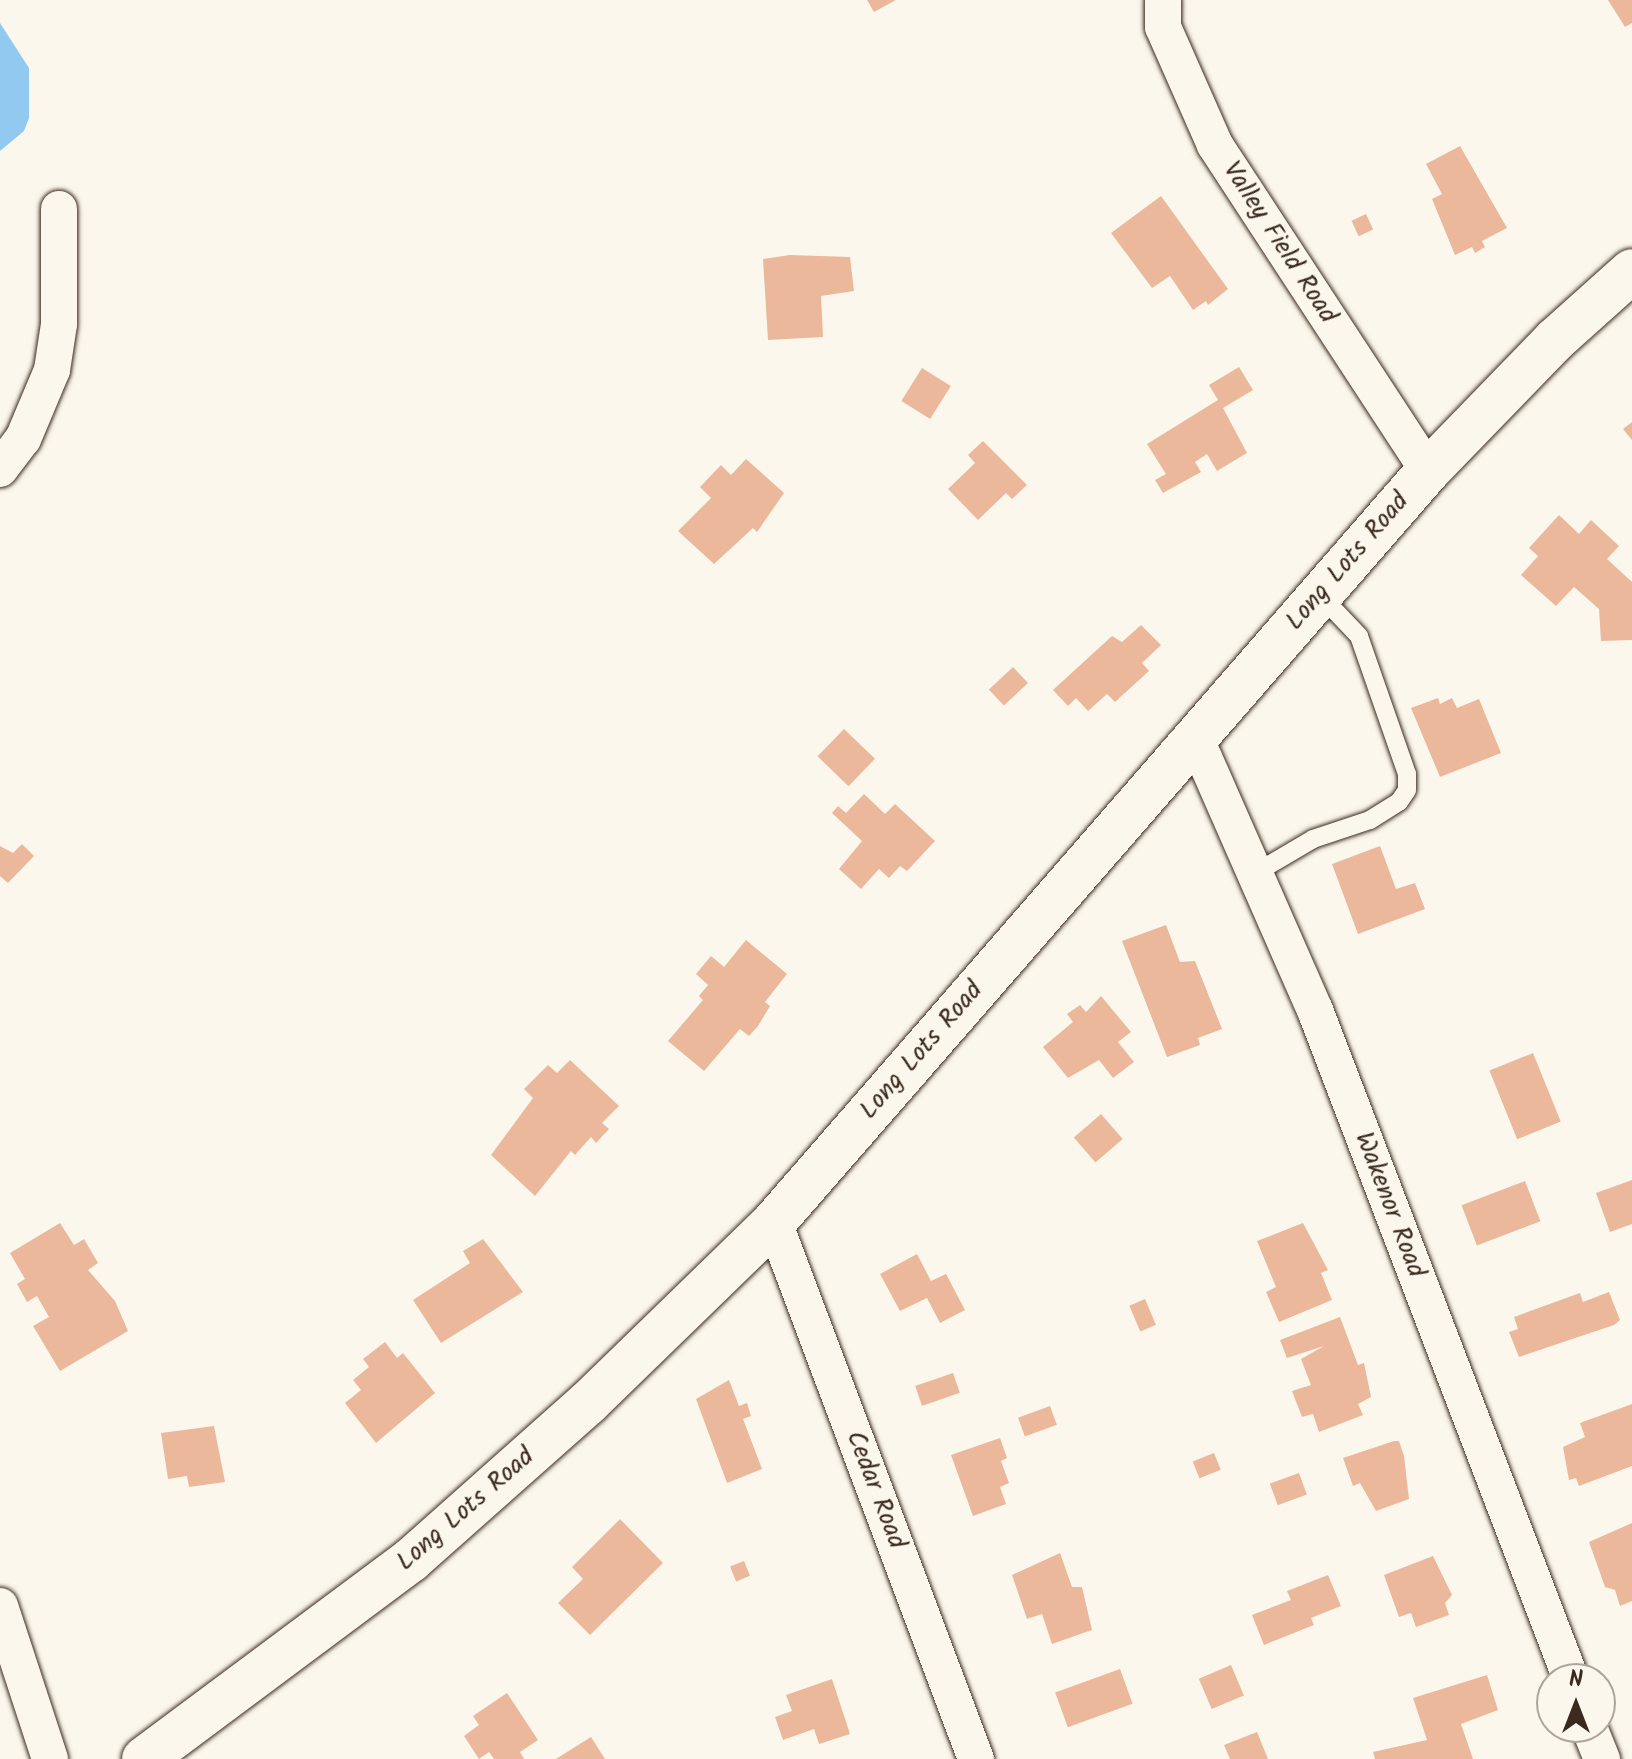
<!DOCTYPE html>
<html>
<head>
<meta charset="utf-8">
<style>
	body { margin:0 }
	#map { position:relative; width:1632px; height:1759px; overflow:hidden; background:#fbf7ec; font-family:Kalam,sans-serif }
	div>[style] { position:absolute }
	.water>* { inset:0; background:#91c9f0 }
	.building>* { inset:0; background:#ebb89c; transform-origin:0 0 }
	.roads { filter:drop-shadow(0 0 2px #3b2a1e) drop-shadow(0 0 2px #3b2a1e) }
	.lane>* { height:18px; margin:-9px; padding:0 9px; transform-origin:9px; border-radius:9px; background:#fbf7ec }
	.street>* { height:36px; margin:-18px; padding:0 18px; transform-origin:18px; border-radius:18px; background:#fbf7ec }
	.secondary>* { height:44px; margin:-22px; padding:0 22px; transform-origin:22px; border-radius:22px; background:#fbf7ec }
	span { translate:-50% -50%; white-space:nowrap; text-align:center; line-height:1.15; -webkit-text-stroke:7px #fbf7ec; paint-order:stroke }
	.street-label { font-size:26px; color:#3b2a1e }
	.north { position:absolute; left:1536px; top:1663px; width:80px; height:80px; box-sizing:border-box; background:#fbf7ec; border:2px solid #aea59a; border-radius:50%; rotate:0deg; font-size:22px; font-weight:700; line-height:32px; text-align:center; color:#3b2a1e }
	.north::after { content:''; display:block; margin:auto; width:28px; height:36px; background:#3b2a1e; clip-path:polygon(50% 0,100% 100%,50% 72%,0 100%) }
</style>
</head>
<body>
<div id="map">
	<div class="water">
		<i style="clip-path:polygon(0 23px,29px 68px,29px 118px,24px 131px,0 151px)"></i>
	</div>
	<div class="building">
		<i style="clip-path:polygon(867px 0,896px 0,874px 12px)"></i>
		<i style="clip-path:polygon(1608px 0,1632px 0,1632px 23px,1625px 27px)"></i>
		<i style="clip-path:polygon(1460px 146px,1507px 228px,1482px 241px,1485px 247px,1475px 253px,1472px 247px,1455px 255px,1432px 199px,1442px 194px,1426px 164px)"></i>
		<i style="clip-path:polygon(1161px 196px,1228px 289px,1208px 305px,1206px 301px,1193px 310px,1170px 276px,1152px 288px,1111px 233px)"></i>
		<i style="left:1366px;top:214px;width:17px;height:16px;rotate:65deg"></i>
		<i style="clip-path:polygon(790px 255px,850px 257px,854px 291px,821px 296px,823px 337px,768px 340px,763px 259px)"></i>
		<i style="clip-path:polygon(1239px 367px,1253px 390px,1223px 408px,1247px 453px,1217px 471px,1207px 454px,1195px 462px,1201px 472px,1163px 493px,1155px 480px,1166px 474px,1147px 444px,1218px 400px,1209px 385px)"></i>
		<i style="left:922px;top:368px;width:34px;height:39px;rotate:32deg"></i>
		<i style="clip-path:polygon(1632px 422px,1632px 440px,1623px 429px)"></i>
		<i style="clip-path:polygon(983px 441px,1027px 485px,1012px 499px,1006px 493px,978px 520px,948px 489px,975px 463px,968px 455px)"></i>
		<i style="clip-path:polygon(746px 459px,784px 493px,757px 532px,753px 528px,714px 564px,678px 531px,711px 498px,700px 487px,721px 465px,731px 475px)"></i>
		<i style="clip-path:polygon(1559px 515px,1579px 534px,1591px 520px,1619px 546px,1607px 559px,1632px 582px,1632px 640px,1601px 641px,1599px 609px,1574px 587px,1556px 606px,1521px 575px,1538px 556px,1529px 548px)"></i>
		<i style="clip-path:polygon(1141px 625px,1161px 645px,1142px 663px,1149px 671px,1115px 702px,1107px 694px,1088px 711px,1076px 698px,1068px 706px,1053px 690px,1112px 636px,1122px 642px)"></i>
		<i style="left:1013px;top:667px;width:22px;height:33px;rotate:47deg"></i>
		<i style="clip-path:polygon(1438px 698px,1440px 704px,1452px 698px,1457px 708px,1479px 699px,1501px 753px,1440px 777px,1411px 708px)"></i>
		<i style="left:844px;top:729px;width:43px;height:38px;rotate:44deg"></i>
		<i style="clip-path:polygon(864px 794px,885px 814px,895px 804px,935px 841px,907px 871px,900px 866px,889px 878px,879px 869px,861px 889px,839px 869px,862px 841px,832px 813px,838px 806px,846px 813px)"></i>
		<i style="clip-path:polygon(22px 844px,34px 856px,8px 883px,0 876px,0 846px,13px 853px)"></i>
		<i style="clip-path:polygon(1380px 846px,1396px 889px,1415px 883px,1425px 909px,1358px 934px,1332px 864px)"></i>
		<i style="clip-path:polygon(1166px 925px,1180px 962px,1195px 961px,1222px 1029px,1198px 1038px,1200px 1045px,1167px 1057px,1122px 941px)"></i>
		<i style="clip-path:polygon(746px 940px,787px 974px,765px 1002px,770px 1006px,758px 1026px,749px 1036px,740px 1029px,704px 1071px,668px 1041px,703px 1000px,699px 996px,708px 985px,696px 974px,711px 956px,724px 967px)"></i>
		<i style="clip-path:polygon(1101px 996px,1131px 1032px,1118px 1042px,1134px 1062px,1113px 1078px,1099px 1060px,1068px 1078px,1043px 1047px,1073px 1022px,1067px 1014px,1080px 1005px,1086px 1012px)"></i>
		<i style="left:1533px;top:1053px;width:74px;height:47px;rotate:68deg"></i>
		<i style="clip-path:polygon(570px 1060px,619px 1106px,602px 1123px,609px 1129px,596px 1143px,591px 1137px,575px 1155px,571px 1151px,535px 1196px,491px 1155px,533px 1098px,524px 1089px,548px 1065px,557px 1073px)"></i>
		<i style="left:1101px;top:1114px;width:33px;height:36px;rotate:49deg"></i>
		<i style="clip-path:polygon(1632px 1180px,1632px 1224px,1610px 1232px,1596px 1193px)"></i>
		<i style="left:1525px;top:1181px;width:43px;height:68px;rotate:69deg"></i>
		<i style="clip-path:polygon(60px 1223px,74px 1245px,84px 1239px,98px 1263px,88px 1270px,115px 1301px,128px 1331px,60px 1371px,33px 1326px,49px 1317px,37px 1296px,27px 1302px,17px 1284px,25px 1279px,10px 1253px)"></i>
		<i style="clip-path:polygon(1303px 1223px,1328px 1270px,1321px 1273px,1332px 1300px,1279px 1322px,1266px 1292px,1276px 1287px,1257px 1241px)"></i>
		<i style="clip-path:polygon(483px 1239px,523px 1292px,441px 1343px,413px 1300px,470px 1263px,463px 1251px)"></i>
		<i style="clip-path:polygon(917px 1254px,931px 1281px,946px 1274px,965px 1310px,940px 1323px,927px 1298px,900px 1311px,880px 1274px)"></i>
		<i style="clip-path:polygon(1609px 1292px,1620px 1320px,1614px 1325px,1519px 1357px,1509px 1332px,1518px 1329px,1514px 1317px,1580px 1293px,1583px 1302px)"></i>
		<i style="left:1145px;top:1299px;width:28px;height:17px;rotate:67deg"></i>
		<i style="clip-path:polygon(1340px 1317px,1358px 1365px,1364px 1363px,1371px 1397px,1358px 1404px,1363px 1415px,1319px 1432px,1313px 1414px,1302px 1417px,1292px 1391px,1311px 1385px,1301px 1359px,1324px 1346px,1287px 1358px,1280px 1340px)"></i>
		<i style="clip-path:polygon(385px 1342px,397px 1358px,403px 1353px,435px 1393px,376px 1443px,345px 1403px,361px 1390px,353px 1380px,369px 1367px,363px 1359px)"></i>
		<i style="left:953px;top:1373px;width:21px;height:40px;rotate:71deg"></i>
		<i style="clip-path:polygon(729px 1380px,739px 1406px,747px 1403px,751px 1416px,743px 1419px,762px 1469px,727px 1483px,696px 1399px)"></i>
		<i style="clip-path:polygon(1632px 1404px,1632px 1466px,1579px 1486px,1576px 1478px,1569px 1480px,1563px 1447px,1585px 1437px,1580px 1423px)"></i>
		<i style="left:1050px;top:1406px;width:20px;height:34px;rotate:70deg"></i>
		<i style="clip-path:polygon(214px 1426px,225px 1482px,189px 1487px,187px 1476px,168px 1479px,161px 1433px)"></i>
		<i style="clip-path:polygon(1000px 1438px,1007px 1458px,1001px 1461px,1009px 1483px,1000px 1487px,1006px 1504px,973px 1516px,951px 1455px)"></i>
		<i style="clip-path:polygon(1394px 1441px,1399px 1441px,1404px 1456px,1409px 1499px,1376px 1511px,1360px 1483px,1353px 1486px,1343px 1458px)"></i>
		<i style="left:1214px;top:1453px;width:18px;height:23px;rotate:68deg"></i>
		<i style="left:1299px;top:1473px;width:23px;height:31px;rotate:70deg"></i>
		<i style="clip-path:polygon(620px 1519px,663px 1563px,590px 1635px,558px 1603px,583px 1579px,572px 1567px)"></i>
		<i style="clip-path:polygon(1632px 1523px,1632px 1601px,1620px 1606px,1615px 1590px,1605px 1587px,1589px 1542px)"></i>
		<i style="clip-path:polygon(1060px 1553px,1072px 1587px,1082px 1587px,1092px 1630px,1052px 1644px,1042px 1614px,1027px 1619px,1012px 1575px)"></i>
		<i style="clip-path:polygon(1433px 1556px,1452px 1595px,1445px 1603px,1449px 1615px,1416px 1627px,1411px 1613px,1399px 1617px,1384px 1575px)"></i>
		<i style="left:744px;top:1561px;width:16px;height:15px;rotate:68deg"></i>
		<i style="clip-path:polygon(1328px 1575px,1341px 1606px,1311px 1618px,1314px 1625px,1264px 1645px,1252px 1615px,1291px 1600px,1287px 1591px)"></i>
		<i style="left:1231px;top:1665px;width:33px;height:35px;rotate:67deg"></i>
		<i style="left:1120px;top:1669px;width:37px;height:69px;rotate:70deg"></i>
		<i style="clip-path:polygon(1487px 1675px,1498px 1710px,1461px 1724px,1473px 1759px,1375px 1759px,1373px 1752px,1427px 1740px,1413px 1698px)"></i>
		<i style="clip-path:polygon(832px 1679px,850px 1734px,819px 1744px,814px 1729px,783px 1740px,775px 1717px,792px 1711px,786px 1695px)"></i>
		<i style="clip-path:polygon(507px 1693px,538px 1740px,520px 1752px,524px 1759px,494px 1759px,489px 1752px,479px 1759px,464px 1736px,479px 1725px,473px 1716px)"></i>
		<i style="clip-path:polygon(1257px 1732px,1268px 1759px,1230px 1759px,1224px 1745px)"></i>
		<i style="clip-path:polygon(591px 1737px,605px 1759px,556px 1759px,567px 1752px)"></i>
	</div>
	<div class="roads">
		<div class="lane">
			<i style="left:1252px;top:875px;width:71px;rotate:-30.5deg"></i>
			<i style="left:1313px;top:839px;width:60px;rotate:-18.4deg"></i>
			<i style="left:1370px;top:820px;width:34px;rotate:-32deg"></i>
			<i style="left:1399px;top:802px;width:14px;rotate:-56deg"></i>
			<i style="left:1407px;top:790px;width:16px;rotate:-90deg"></i>
			<i style="left:1407px;top:774px;width:146px;rotate:-109.2deg"></i>
			<i style="left:1359px;top:636px;width:57px;rotate:-133.6deg"></i>
		</div>
		<div class="street">
			<i style="left:1163px;top:0;width:27px;rotate:90deg"></i>
			<i style="left:1163px;top:27px;width:129px;rotate:66.2deg"></i>
			<i style="left:1215px;top:145px;width:389px;rotate:56.8deg"></i>
			<i style="left:0;top:469px;width:38px;rotate:-53deg"></i>
			<i style="left:23px;top:439px;width:75px;rotate:-67.2deg"></i>
			<i style="left:52px;top:370px;width:47px;rotate:-81.3deg"></i>
			<i style="left:59px;top:324px;width:115px;rotate:-90deg"></i>
			<i style="left:1195px;top:737px;width:298px;rotate:66.3deg"></i>
			<i style="left:1315px;top:1010px;width:716px;rotate:69.06deg"></i>
			<i style="left:774px;top:1222px;width:574px;rotate:69.39deg"></i>
			<i style="left:0;top:1606px;width:161px;rotate:71.9deg"></i>
			<i style="left:1589px;top:1727px;width:35px;rotate:68deg"></i>
		</div>
		<div class="secondary">
			<i style="left:144px;top:1759px;width:333px;rotate:-36.7deg"></i>
			<i style="left:411px;top:1560px;width:237px;rotate:-41.6deg"></i>
			<i style="left:588px;top:1403px;width:260px;rotate:-44.2deg"></i>
			<i style="left:774px;top:1222px;width:996px;rotate:-48.95deg"></i>
			<i style="left:1428px;top:471px;width:182px;rotate:-45.9deg"></i>
			<i style="left:1555px;top:340px;width:103px;rotate:-41.9deg"></i>
		</div>
	</div>
	<div class="street-label">
		<span style="left:1279px;top:243px;rotate:57deg">Valley Field Road</span>
		<span style="left:1348px;top:562px;rotate:-49deg">Long Lots Road</span>
		<span style="left:922px;top:1051px;rotate:-49deg">Long Lots Road</span>
		<span style="left:1389px;top:1205px;rotate:69deg">Wakenor Road</span>
		<span style="left:875px;top:1490px;rotate:69deg">Cedar Road</span>
		<span style="left:466px;top:1510px;rotate:-41deg">Long Lots Road</span>
	</div>
	<div class="north">N</div>
</div>
</body>
</html>
